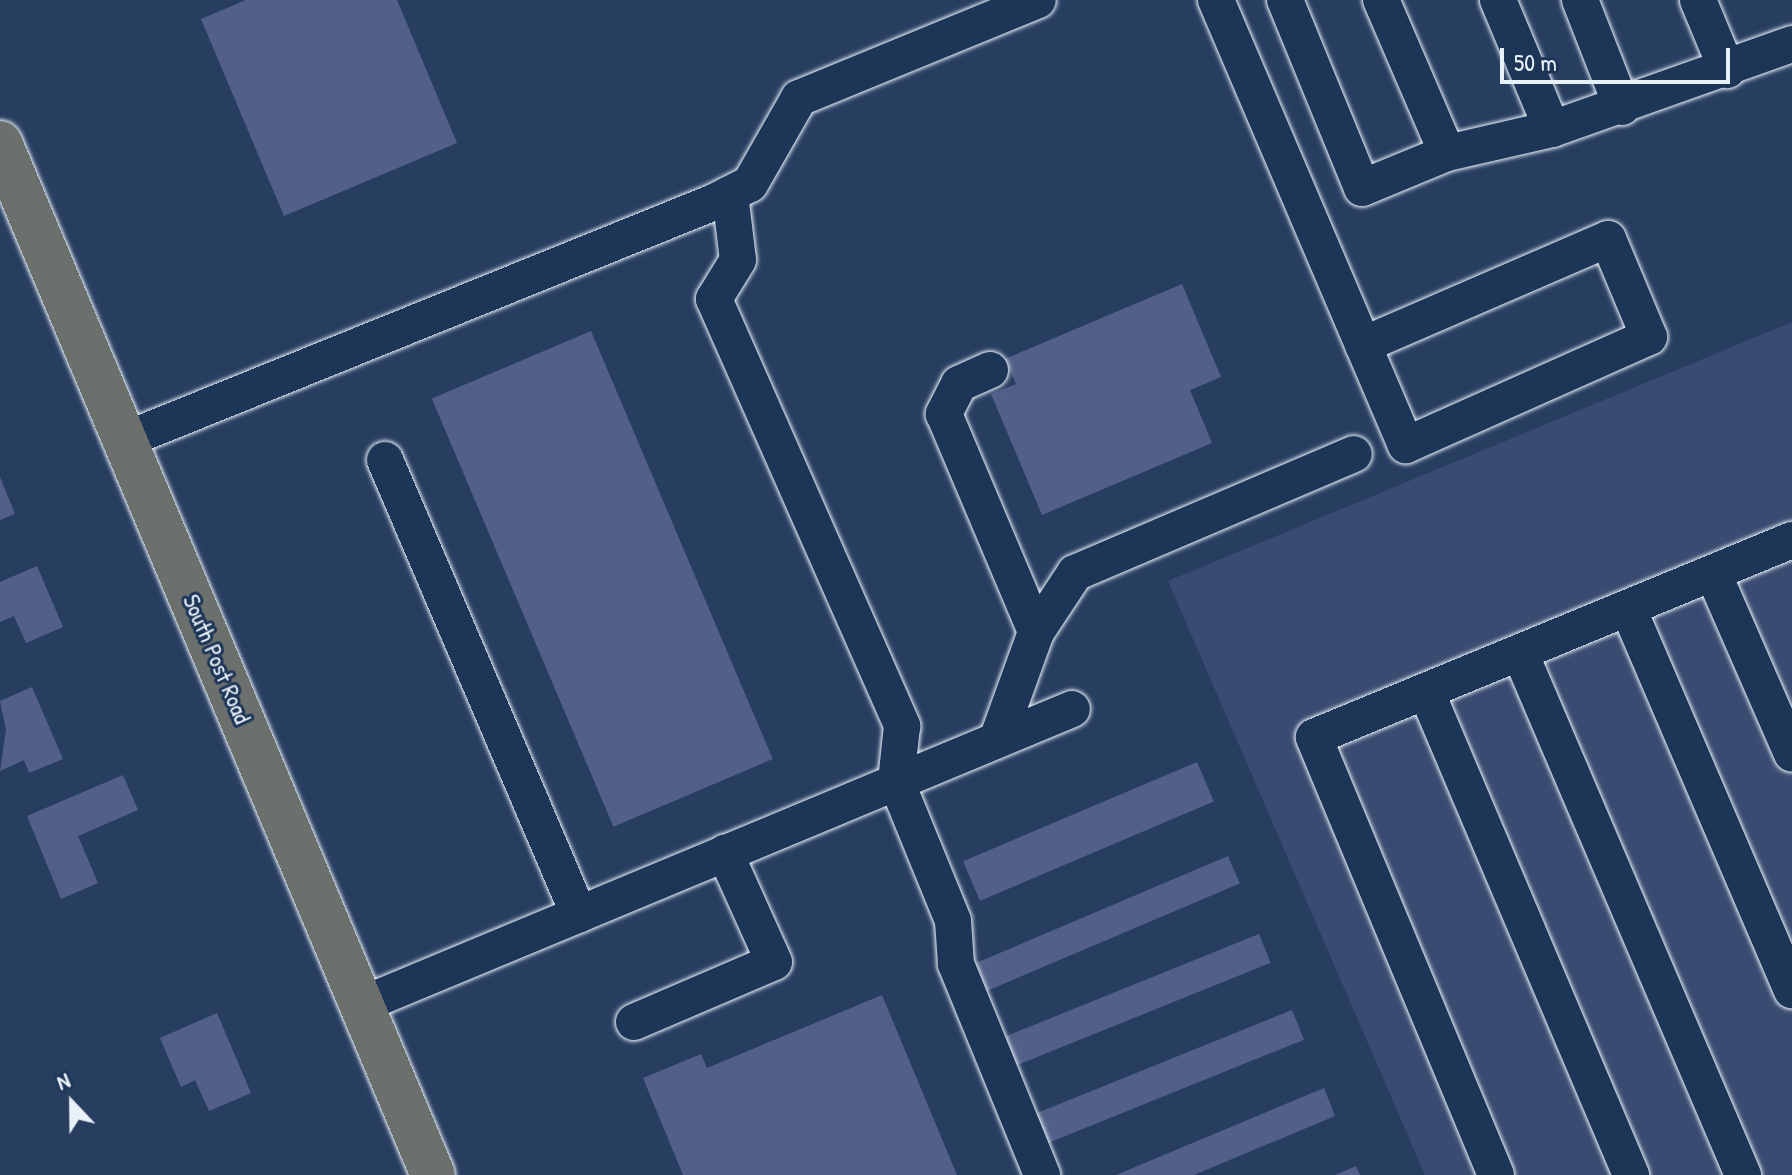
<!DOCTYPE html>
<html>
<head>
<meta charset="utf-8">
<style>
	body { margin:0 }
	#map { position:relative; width:1792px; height:1175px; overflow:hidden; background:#283e61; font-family:"Patrick Hand",sans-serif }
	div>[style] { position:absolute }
	.built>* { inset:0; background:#394b70 }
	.building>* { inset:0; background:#526088; transform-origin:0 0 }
	.roads { filter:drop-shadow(0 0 2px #e8f1f8) drop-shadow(0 0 2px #e8f1f8) }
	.minor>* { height:36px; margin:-18px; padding:0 18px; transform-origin:18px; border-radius:18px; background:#1d3557 }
	.major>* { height:44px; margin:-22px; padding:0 22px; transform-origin:22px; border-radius:22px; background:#6b706d }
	span { translate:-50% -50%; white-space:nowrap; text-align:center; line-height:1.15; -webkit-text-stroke:6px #1d3557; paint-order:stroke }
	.street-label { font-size:24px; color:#e8f1f8 }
	.north { position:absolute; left:32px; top:1063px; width:80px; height:80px; -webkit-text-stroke:6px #1d3557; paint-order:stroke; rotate:338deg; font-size:22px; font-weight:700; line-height:32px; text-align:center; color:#e8f1f8 }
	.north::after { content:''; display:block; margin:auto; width:28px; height:36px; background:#e8f1f8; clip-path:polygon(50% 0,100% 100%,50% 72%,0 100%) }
	.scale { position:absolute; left:1500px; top:48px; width:230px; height:36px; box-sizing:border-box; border:4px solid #e8f1f8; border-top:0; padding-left:10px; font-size:24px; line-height:28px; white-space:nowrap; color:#e8f1f8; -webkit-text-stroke:6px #1d3557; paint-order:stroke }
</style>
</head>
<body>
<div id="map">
	<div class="built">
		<i style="clip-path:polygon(1792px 322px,1792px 1175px,1425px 1175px,1168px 581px)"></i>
	</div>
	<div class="building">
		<i style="clip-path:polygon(246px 0,397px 0,457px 143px,284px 216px,201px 19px)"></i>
		<i style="clip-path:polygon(1182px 284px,1221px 377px,1190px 390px,1212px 443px,1042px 515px,991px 394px,1016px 384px,1005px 359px)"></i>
		<i style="left:591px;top:331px;width:465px;height:173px;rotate:67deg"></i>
		<i style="clip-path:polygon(0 477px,15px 514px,0 520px)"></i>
		<i style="clip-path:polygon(37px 566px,63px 627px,26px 643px,14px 616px,0 622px,0 582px)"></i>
		<i style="clip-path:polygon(32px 687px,63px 759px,29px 773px,24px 760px,0 771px,6px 730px,0 701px)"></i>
		<i style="left:1197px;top:762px;width:43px;height:254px;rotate:67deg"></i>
		<i style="clip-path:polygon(123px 775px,138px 810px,78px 836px,98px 883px,61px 899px,27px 816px)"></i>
		<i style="left:1228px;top:856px;width:30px;height:280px;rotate:67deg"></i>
		<i style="left:1259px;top:934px;width:31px;height:280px;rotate:68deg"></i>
		<i style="clip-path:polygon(882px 995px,957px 1175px,683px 1175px,643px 1078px,701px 1054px,707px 1068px)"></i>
		<i style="left:1292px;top:1010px;width:32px;height:280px;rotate:68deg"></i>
		<i style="clip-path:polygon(217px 1013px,251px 1093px,209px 1111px,195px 1080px,181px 1087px,160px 1038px)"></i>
		<i style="clip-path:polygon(1324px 1088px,1335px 1116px,1194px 1175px,1116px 1175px)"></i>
		<i style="clip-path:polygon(1356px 1166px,1360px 1175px,1335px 1175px)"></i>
	</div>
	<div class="roads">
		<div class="minor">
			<i style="left:1216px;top:0;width:484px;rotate:66.9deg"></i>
			<i style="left:1406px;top:445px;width:266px;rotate:-24deg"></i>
			<i style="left:1649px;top:337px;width:106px;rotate:-112.7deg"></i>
			<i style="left:1608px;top:239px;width:267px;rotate:156.6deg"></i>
			<i style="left:1285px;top:0;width:203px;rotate:67.7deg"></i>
			<i style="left:1362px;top:188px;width:92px;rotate:-22.4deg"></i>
			<i style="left:1447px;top:153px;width:167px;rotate:-113.3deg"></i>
			<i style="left:1580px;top:0;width:115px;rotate:68.6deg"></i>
			<i style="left:1698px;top:0;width:76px;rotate:67.5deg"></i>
			<i style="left:1552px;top:129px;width:255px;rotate:-19.5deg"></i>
			<i style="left:1447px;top:153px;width:108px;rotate:-12.9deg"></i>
			<i style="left:1552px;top:129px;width:140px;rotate:-112.7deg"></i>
			<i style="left:730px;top:194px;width:66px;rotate:83.1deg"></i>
			<i style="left:738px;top:260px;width:46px;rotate:121.6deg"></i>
			<i style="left:714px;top:299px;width:467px;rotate:66.2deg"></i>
			<i style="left:902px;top:726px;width:55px;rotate:96.2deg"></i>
			<i style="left:896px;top:781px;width:151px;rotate:67.8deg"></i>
			<i style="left:953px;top:921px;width:43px;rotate:86deg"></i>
			<i style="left:956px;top:964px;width:228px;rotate:67.8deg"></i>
			<i style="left:990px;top:370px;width:34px;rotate:156deg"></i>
			<i style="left:959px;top:384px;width:34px;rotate:117deg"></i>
			<i style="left:944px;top:414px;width:237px;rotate:67.1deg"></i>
			<i style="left:125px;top:440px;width:633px;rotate:-21.99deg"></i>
			<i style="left:712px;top:203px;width:42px;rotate:-26.6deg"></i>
			<i style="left:750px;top:184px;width:99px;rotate:-60.3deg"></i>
			<i style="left:799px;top:98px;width:258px;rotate:-22.3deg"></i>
			<i style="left:385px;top:460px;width:494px;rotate:66.9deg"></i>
			<i style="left:1713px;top:573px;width:197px;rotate:66.4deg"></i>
			<i style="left:1628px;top:608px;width:416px;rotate:66.8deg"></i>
			<i style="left:1520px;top:653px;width:568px;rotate:66.87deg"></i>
			<i style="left:1426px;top:691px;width:526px;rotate:67.04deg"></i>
			<i style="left:997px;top:740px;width:115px;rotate:-70.1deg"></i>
			<i style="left:1036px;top:632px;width:71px;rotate:-56.5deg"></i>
			<i style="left:1075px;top:573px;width:303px;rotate:-23.1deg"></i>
			<i style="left:361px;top:1005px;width:770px;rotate:-22.6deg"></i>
			<i style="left:634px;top:1022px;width:152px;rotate:-23.2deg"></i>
			<i style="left:774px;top:962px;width:120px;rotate:-114.2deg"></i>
			<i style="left:1496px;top:1175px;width:474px;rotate:-112.6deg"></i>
			<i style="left:1314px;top:737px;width:517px;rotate:-22.4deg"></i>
		</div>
		<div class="major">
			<i style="left:0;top:143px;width:1119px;rotate:67.24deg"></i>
		</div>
	</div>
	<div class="street-label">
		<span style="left:217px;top:659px;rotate:67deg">South Post Road</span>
	</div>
	<div class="north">N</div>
	<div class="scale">50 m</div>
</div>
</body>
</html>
